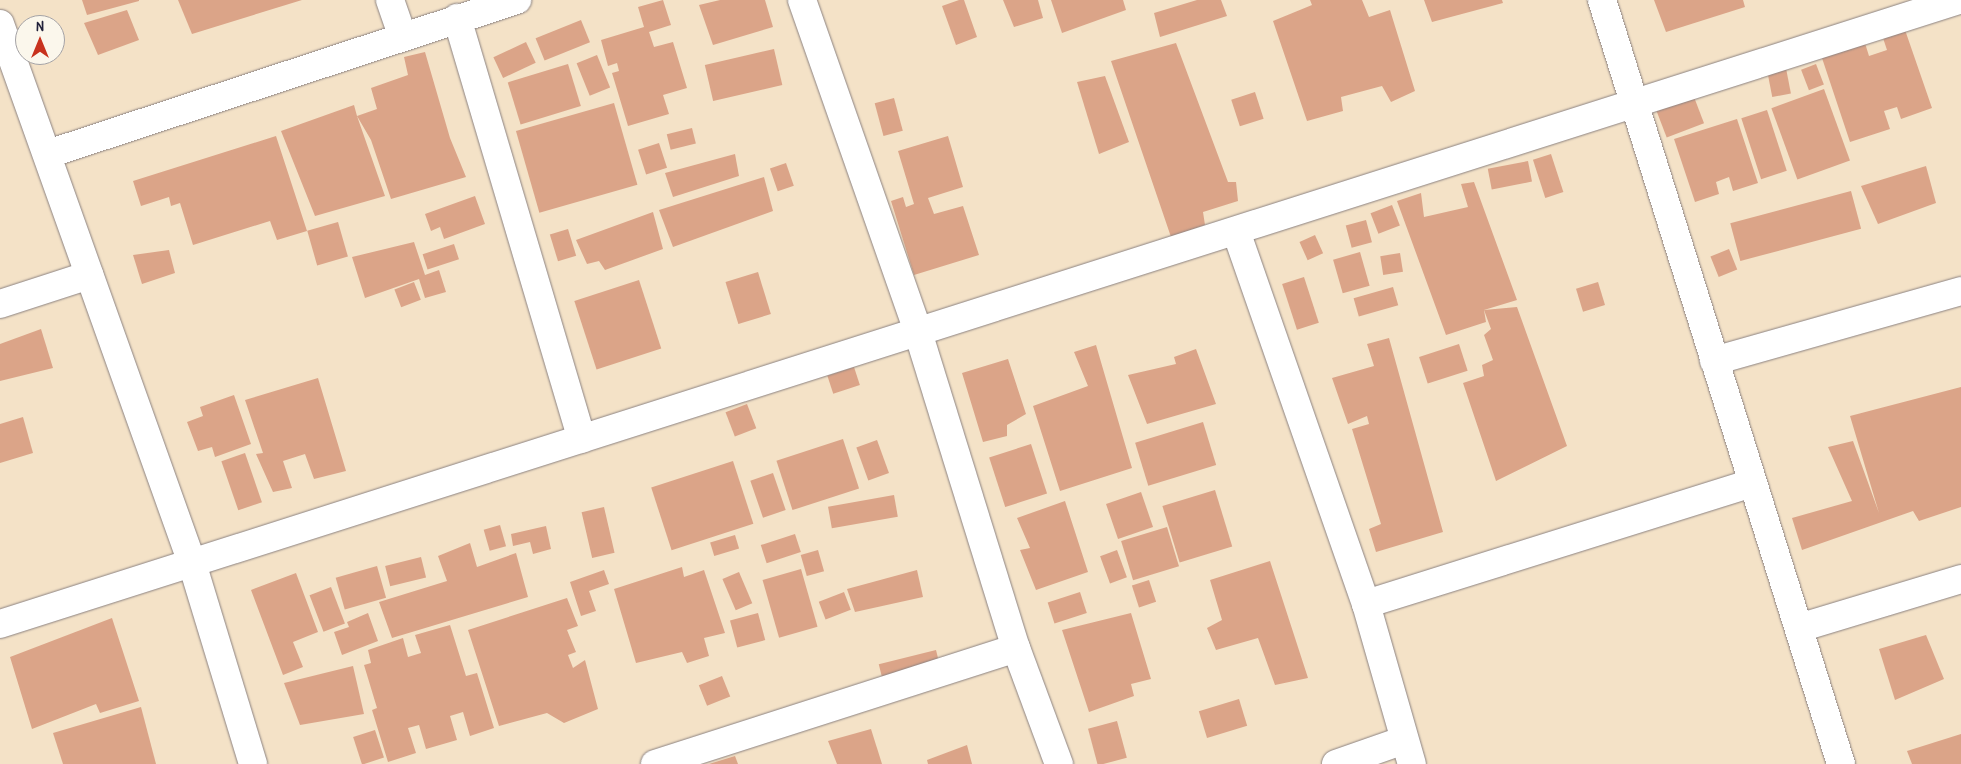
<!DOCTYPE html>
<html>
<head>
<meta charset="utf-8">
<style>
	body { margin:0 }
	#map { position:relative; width:1961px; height:764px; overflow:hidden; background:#f4e2c7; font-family:"Patrick Hand",sans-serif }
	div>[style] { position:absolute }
	.building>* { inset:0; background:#dba488; transform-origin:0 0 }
	.roads { filter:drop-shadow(0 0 1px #8b8281) drop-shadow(0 0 1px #8b8281) }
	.minor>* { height:28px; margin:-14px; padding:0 14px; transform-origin:14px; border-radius:14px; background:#fff }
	span { translate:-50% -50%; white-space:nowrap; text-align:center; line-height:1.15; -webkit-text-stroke:4px #fbf7ec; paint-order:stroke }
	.north { position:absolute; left:15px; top:15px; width:50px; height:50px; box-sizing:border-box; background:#fbf7ec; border:1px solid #a4a2a5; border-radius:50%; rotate:0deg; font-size:14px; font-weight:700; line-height:20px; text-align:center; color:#22223b }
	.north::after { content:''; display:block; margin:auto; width:18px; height:22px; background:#c8321e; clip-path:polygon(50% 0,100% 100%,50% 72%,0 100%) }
</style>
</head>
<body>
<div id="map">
	<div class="building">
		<i style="clip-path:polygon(82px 0,139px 0,139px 1px,87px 15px)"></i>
		<i style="clip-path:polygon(178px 0,302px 0,192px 34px)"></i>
		<i style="clip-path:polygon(663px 0,671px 25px,649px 32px,654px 47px,673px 42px,687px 88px,663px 95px,669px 114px,628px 126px,612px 73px,619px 71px,617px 63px,608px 66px,601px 40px,644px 27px,638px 7px)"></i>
		<i style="clip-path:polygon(720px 0,765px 0,773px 27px,713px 45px,699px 5px)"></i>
		<i style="clip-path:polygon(959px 0,964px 0,977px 37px,956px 45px,942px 6px)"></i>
		<i style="clip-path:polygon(1003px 0,1038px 0,1043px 18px,1014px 27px)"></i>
		<i style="clip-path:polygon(1051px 0,1123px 0,1126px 10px,1062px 33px)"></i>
		<i style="clip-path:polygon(1197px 0,1221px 0,1227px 16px,1160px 37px,1154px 13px)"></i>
		<i style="clip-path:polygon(1310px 0,1362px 0,1369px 17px,1390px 10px,1415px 91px,1391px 102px,1382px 86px,1341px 97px,1343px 111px,1307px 121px,1273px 21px,1312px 5px)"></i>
		<i style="clip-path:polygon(1424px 0,1502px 0,1503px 3px,1432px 22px)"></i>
		<i style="clip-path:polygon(1654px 0,1743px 0,1745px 7px,1666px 32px)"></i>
		<i style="clip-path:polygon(127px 10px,139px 40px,98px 55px,84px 23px)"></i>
		<i style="left:581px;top:20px;width:24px;height:49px;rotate:68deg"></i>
		<i style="clip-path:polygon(1904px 27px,1932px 108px,1901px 119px,1897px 107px,1884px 111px,1890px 129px,1850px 142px,1821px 55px,1864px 40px,1869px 56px,1887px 50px,1882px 35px)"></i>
		<i style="left:526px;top:42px;width:23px;height:36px;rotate:65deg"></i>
		<i style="clip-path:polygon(1176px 43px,1228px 182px,1236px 182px,1238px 201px,1203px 212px,1205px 225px,1171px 237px,1111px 61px)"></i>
		<i style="left:774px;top:49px;width:37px;height:71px;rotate:77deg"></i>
		<i style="clip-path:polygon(425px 52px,450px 138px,466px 177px,391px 199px,371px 140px,357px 116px,385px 196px,315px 216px,281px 131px,354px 105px,357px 116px,377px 109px,371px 88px,408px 75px,404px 57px)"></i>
		<i style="left:597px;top:55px;width:35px;height:22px;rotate:68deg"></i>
		<i style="left:1785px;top:63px;width:31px;height:19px;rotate:79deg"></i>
		<i style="left:568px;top:64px;width:44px;height:63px;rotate:73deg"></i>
		<i style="left:1816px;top:64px;width:22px;height:16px;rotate:69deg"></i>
		<i style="clip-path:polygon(1105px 76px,1129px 142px,1099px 154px,1077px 82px)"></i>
		<i style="left:1824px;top:89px;width:76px;height:56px;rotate:70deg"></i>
		<i style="left:1255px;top:92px;width:28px;height:25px;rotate:72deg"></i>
		<i style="left:1694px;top:97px;width:28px;height:40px;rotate:69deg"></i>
		<i style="left:894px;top:98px;width:34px;height:20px;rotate:75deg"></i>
		<i style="left:614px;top:103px;width:85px;height:102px;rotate:74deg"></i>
		<i style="left:1767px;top:110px;width:64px;height:27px;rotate:72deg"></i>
		<i style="clip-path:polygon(1737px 119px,1758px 183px,1733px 191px,1729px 177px,1716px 182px,1719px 194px,1695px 202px,1674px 139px)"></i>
		<i style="left:692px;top:128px;width:16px;height:26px;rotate:76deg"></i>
		<i style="clip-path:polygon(276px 136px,307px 231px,277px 240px,270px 221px,193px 245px,180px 203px,171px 206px,169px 197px,141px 206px,133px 181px)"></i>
		<i style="clip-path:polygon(948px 136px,963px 187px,928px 198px,934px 214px,963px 206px,979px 255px,914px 275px,891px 201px,903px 197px,906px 207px,914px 204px,898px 151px)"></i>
		<i style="left:659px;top:143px;width:26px;height:22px;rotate:72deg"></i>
		<i style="clip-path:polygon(735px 154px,739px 176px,673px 197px,665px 173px)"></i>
		<i style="left:1551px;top:154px;width:40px;height:19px;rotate:72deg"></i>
		<i style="left:1528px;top:161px;width:21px;height:41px;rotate:79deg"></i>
		<i style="left:786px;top:163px;width:24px;height:17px;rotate:71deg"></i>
		<i style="clip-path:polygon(1926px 166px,1936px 203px,1878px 224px,1861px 186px)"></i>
		<i style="clip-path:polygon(764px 177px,773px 211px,673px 247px,659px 210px)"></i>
		<i style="clip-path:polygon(1474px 182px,1517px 300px,1484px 310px,1486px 322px,1446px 335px,1397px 201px,1421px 193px,1424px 217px,1468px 207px,1461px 184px)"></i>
		<i style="left:1851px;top:191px;width:39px;height:125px;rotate:75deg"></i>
		<i style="clip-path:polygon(475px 196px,485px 224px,444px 239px,440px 227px,431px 231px,425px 214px)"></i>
		<i style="left:1392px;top:205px;width:22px;height:23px;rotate:69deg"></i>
		<i style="clip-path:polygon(653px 212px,663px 249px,605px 270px,599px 261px,587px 264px,576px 240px)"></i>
		<i style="left:1366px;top:220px;width:23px;height:21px;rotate:75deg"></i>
		<i style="left:338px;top:222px;width:36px;height:32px;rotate:74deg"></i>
		<i style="left:568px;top:229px;width:28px;height:19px;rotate:73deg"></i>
		<i style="left:1315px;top:235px;width:20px;height:17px;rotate:66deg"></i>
		<i style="clip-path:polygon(414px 242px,425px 275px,439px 270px,446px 292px,425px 298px,419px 279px,365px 298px,352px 257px)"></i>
		<i style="left:454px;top:244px;width:16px;height:33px;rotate:72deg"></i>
		<i style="left:1729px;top:249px;width:22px;height:20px;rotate:68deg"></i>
		<i style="clip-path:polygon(169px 250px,175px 273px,142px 284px,133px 255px)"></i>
		<i style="left:1360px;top:252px;width:35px;height:28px;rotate:74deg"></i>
		<i style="left:1400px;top:253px;width:19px;height:20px;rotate:81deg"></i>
		<i style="left:758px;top:272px;width:44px;height:34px;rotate:73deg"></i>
		<i style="left:1304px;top:277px;width:48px;height:23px;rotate:72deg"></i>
		<i style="left:639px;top:280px;width:72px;height:68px;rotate:72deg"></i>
		<i style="left:414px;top:282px;width:19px;height:21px;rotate:69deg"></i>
		<i style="left:1598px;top:282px;width:24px;height:23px;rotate:73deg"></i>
		<i style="left:1393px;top:287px;width:19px;height:41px;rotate:74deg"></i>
		<i style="clip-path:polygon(1517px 307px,1567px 446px,1496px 481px,1463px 383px,1484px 376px,1482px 365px,1493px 360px,1484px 335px,1491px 329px,1484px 310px)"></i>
		<i style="clip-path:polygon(41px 329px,53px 368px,0 381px,0 344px)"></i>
		<i style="clip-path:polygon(1389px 338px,1443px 532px,1376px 552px,1369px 529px,1381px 524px,1352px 429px,1369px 424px,1367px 416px,1348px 424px,1332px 378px,1374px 366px,1367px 344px)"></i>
		<i style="left:1459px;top:344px;width:28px;height:42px;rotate:72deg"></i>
		<i style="clip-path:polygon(1096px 345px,1132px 468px,1060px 491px,1033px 406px,1088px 386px,1074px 352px)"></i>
		<i style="clip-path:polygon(1196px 349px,1216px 404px,1147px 424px,1128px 375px,1176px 364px,1174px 357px)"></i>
		<i style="clip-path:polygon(1008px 359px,1026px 414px,1007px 425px,1007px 436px,983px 442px,962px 373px)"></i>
		<i style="left:854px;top:367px;width:19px;height:28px;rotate:72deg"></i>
		<i style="clip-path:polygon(318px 378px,346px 471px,314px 479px,305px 454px,283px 461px,292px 488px,273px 492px,256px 454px,263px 453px,245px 400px)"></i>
		<i style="clip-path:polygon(1961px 387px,1961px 507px,1919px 521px,1913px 511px,1802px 550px,1792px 518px,1852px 501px,1828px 447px,1853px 441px,1879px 513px,1850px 416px)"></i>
		<i style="clip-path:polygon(234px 395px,251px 444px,215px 457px,212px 447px,198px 451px,187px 422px,203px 416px,200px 407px)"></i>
		<i style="left:747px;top:404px;width:26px;height:23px;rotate:69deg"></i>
		<i style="clip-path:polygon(23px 417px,33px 453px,0 463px,0 424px)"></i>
		<i style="left:1203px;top:422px;width:45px;height:71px;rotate:73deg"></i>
		<i style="left:843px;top:439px;width:52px;height:70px;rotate:72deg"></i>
		<i style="left:877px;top:440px;width:35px;height:22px;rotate:70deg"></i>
		<i style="left:1031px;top:444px;width:52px;height:44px;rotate:72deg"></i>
		<i style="left:245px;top:453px;width:52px;height:25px;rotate:71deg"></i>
		<i style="left:733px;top:461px;width:66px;height:86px;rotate:72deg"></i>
		<i style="left:773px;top:473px;width:39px;height:24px;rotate:71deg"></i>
		<i style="left:1215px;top:490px;width:59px;height:55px;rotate:73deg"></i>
		<i style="left:1141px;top:492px;width:37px;height:37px;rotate:71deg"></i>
		<i style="left:894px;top:495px;width:22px;height:67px;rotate:80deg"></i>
		<i style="clip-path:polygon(1065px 501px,1088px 572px,1036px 590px,1020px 550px,1030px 548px,1017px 518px)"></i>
		<i style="left:604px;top:507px;width:47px;height:23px;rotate:77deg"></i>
		<i style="left:500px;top:525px;width:22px;height:17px;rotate:74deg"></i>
		<i style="clip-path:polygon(546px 526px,551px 549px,533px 554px,530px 542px,513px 546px,511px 534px)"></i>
		<i style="left:1167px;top:527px;width:41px;height:48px;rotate:73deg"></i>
		<i style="left:795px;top:534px;width:19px;height:36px;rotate:72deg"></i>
		<i style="left:735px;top:535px;width:14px;height:26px;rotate:73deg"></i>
		<i style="clip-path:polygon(470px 543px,477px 567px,516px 553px,528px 597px,392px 638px,379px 602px,447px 581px,438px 556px)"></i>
		<i style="left:818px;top:550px;width:22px;height:18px;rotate:74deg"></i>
		<i style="left:1117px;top:550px;width:29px;height:18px;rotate:70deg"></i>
		<i style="left:421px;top:557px;width:21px;height:37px;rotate:76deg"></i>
		<i style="clip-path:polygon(1270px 561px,1308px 678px,1275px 685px,1258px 638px,1216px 650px,1207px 628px,1222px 620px,1210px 580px)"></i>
		<i style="left:377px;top:566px;width:33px;height:43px;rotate:74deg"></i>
		<i style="clip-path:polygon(682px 567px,684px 577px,704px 570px,725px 633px,704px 638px,709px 656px,687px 663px,682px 652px,636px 663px,614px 589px)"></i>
		<i style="left:801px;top:569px;width:60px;height:40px;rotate:74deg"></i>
		<i style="clip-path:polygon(604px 570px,609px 584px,589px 591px,596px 611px,581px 616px,570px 582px)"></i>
		<i style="clip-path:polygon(917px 570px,923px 597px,855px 612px,847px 589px)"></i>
		<i style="left:739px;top:572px;width:34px;height:18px;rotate:67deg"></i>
		<i style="clip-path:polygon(296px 573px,318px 632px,293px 642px,303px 667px,283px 675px,251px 590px)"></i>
		<i style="left:1149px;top:580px;width:23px;height:18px;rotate:72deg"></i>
		<i style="left:331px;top:587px;width:39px;height:23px;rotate:69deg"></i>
		<i style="left:844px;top:592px;width:19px;height:27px;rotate:69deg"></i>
		<i style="left:1080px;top:592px;width:22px;height:34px;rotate:72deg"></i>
		<i style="clip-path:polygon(567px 598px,578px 626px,567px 630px,576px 652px,568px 655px,573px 668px,585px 660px,598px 709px,564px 723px,547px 713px,499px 726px,468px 630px)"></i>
		<i style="clip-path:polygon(368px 613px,378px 641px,342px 655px,334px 632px,349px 627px,347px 622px)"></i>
		<i style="left:758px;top:613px;width:28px;height:29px;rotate:75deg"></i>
		<i style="clip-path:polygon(1131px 613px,1151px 679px,1131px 684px,1134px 696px,1089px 712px,1062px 630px)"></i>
		<i style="clip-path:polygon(112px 618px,139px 701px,100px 713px,96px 704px,32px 729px,10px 657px)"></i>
		<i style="clip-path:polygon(450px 625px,466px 676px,477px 673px,494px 728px,470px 736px,463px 712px,450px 716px,457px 740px,426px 749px,419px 725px,408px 728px,416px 753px,388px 762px,372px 710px,377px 708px,364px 665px,371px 663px,368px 650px,403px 638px,408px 657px,421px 653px,415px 635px)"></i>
		<i style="clip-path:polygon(1926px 635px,1944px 679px,1895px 700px,1879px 649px)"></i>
		<i style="left:936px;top:650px;width:16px;height:59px;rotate:76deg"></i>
		<i style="clip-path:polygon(353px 666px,364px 714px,300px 725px,284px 683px)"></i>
		<i style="left:722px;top:676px;width:22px;height:25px;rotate:68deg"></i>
		<i style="left:1239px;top:699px;width:28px;height:42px;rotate:73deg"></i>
		<i style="clip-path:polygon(141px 707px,156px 764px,63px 764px,53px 733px)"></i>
		<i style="left:1117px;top:721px;width:38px;height:30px;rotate:75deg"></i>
		<i style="clip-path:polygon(871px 729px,882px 764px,837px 764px,828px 741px)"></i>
		<i style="left:375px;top:730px;width:29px;height:23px;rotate:72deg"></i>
		<i style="clip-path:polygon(1961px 734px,1961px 764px,1912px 764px,1907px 751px)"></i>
		<i style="clip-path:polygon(967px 745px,972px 764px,928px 764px,927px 760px)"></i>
		<i style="clip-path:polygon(735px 756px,738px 764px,709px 764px)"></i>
	</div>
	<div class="roads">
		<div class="minor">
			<i style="left:390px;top:0;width:39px;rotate:71deg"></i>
			<i style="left:802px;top:0;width:352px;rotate:70.7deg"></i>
			<i style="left:918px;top:332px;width:331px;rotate:72.8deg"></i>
			<i style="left:1016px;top:648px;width:124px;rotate:69.7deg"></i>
			<i style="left:1602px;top:0;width:801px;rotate:72.63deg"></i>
			<i style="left:457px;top:18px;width:439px;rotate:73.5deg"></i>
			<i style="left:0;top:24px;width:572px;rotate:70.39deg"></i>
			<i style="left:192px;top:563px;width:210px;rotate:73.1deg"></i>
			<i style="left:48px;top:154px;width:494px;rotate:-18.2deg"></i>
			<i style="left:1236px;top:231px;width:395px;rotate:70.8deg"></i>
			<i style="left:1366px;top:604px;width:166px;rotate:74deg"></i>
			<i style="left:0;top:304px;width:94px;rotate:-18deg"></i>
			<i style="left:1714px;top:361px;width:257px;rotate:-15.8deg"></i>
			<i style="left:1366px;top:604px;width:405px;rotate:-17.4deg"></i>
			<i style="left:0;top:624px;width:2056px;rotate:-17.67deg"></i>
			<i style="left:1799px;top:628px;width:169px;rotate:-16.8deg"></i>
			<i style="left:655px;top:764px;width:379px;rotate:-17.8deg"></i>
			<i style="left:1336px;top:764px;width:72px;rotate:-19.4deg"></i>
		</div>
	</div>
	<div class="north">N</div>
</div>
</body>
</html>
